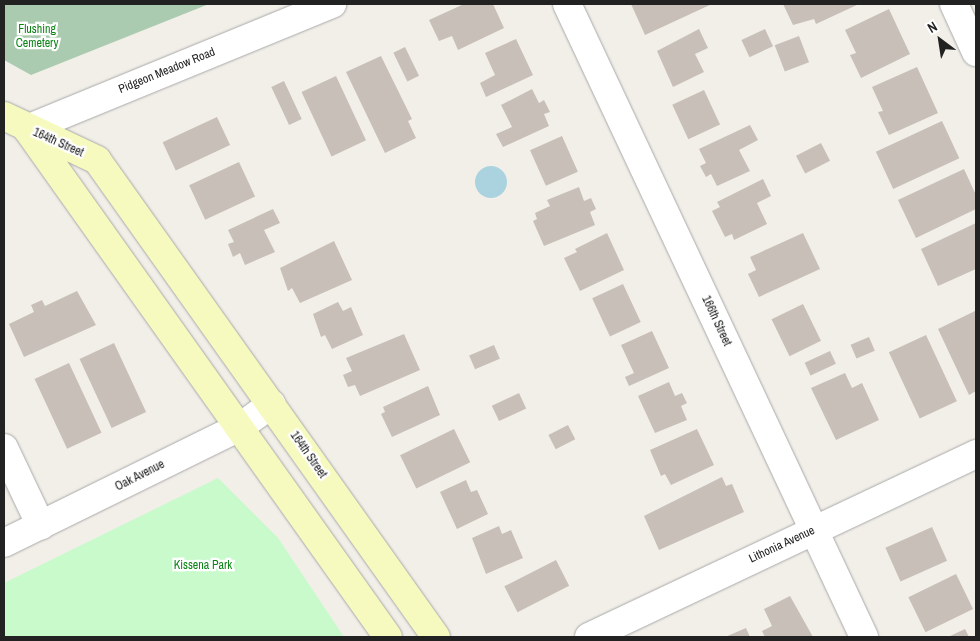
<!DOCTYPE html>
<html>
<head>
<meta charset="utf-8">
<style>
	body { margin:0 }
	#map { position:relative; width:980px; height:641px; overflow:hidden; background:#f2efe9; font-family:"Archivo Narrow",sans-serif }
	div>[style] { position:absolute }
	.cemetery>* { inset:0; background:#aacbaf }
	.park>* { inset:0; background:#c8facc }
	.water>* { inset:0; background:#aad3df }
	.round { border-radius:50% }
	.building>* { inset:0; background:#c7bfb8; transform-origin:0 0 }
	.roads { filter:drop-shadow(0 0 1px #a9a9a9) drop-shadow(0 0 1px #a9a9a9) }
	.street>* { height:28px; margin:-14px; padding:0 14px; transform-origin:14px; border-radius:14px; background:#fff }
	.secondary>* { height:28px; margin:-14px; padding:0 14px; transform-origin:14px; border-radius:14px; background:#f7fabf }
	span { translate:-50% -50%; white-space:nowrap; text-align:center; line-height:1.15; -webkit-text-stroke:4.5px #fff; paint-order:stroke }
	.park-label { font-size:12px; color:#0c8416 }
	.street-label { font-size:12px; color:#222 }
	.frame { position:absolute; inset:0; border:5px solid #222; pointer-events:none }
	.north { position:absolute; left:915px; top:15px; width:50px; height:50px; -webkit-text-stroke:4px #fff; paint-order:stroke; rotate:329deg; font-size:14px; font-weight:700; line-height:20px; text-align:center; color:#222 }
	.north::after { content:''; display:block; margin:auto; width:18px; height:22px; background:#222; clip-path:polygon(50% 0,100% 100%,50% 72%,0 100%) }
</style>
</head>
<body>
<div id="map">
	<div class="cemetery">
		<i style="clip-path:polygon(4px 4px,209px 4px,31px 75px,4px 60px)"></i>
	</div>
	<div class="park">
		<i style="clip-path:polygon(218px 478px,278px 538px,344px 637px,4px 637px,4px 583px)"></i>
	</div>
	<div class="water">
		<i class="round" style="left:475px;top:166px;width:32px;height:32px"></i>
	</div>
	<div class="building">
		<i style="clip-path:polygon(464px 4px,493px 4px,504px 28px,458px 50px,452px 36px,439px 41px,429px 20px)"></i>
		<i style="clip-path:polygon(631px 4px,712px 4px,645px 35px)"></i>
		<i style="clip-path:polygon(783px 4px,859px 4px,816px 24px,814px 19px,793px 25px)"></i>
		<i style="clip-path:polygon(889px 9px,910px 54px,861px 78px,850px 55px,856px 53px,845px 30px)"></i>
		<i style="clip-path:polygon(699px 29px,708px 48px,695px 54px,704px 72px,673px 87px,657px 51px)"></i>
		<i style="left:765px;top:29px;width:19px;height:26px;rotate:65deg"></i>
		<i style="left:799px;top:36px;width:28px;height:26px;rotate:69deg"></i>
		<i style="clip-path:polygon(516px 39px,533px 75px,486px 97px,480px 83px,495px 75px,485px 53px)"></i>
		<i style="left:405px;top:47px;width:32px;height:13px;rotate:64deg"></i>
		<i style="clip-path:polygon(381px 56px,412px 119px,408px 121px,416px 138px,385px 153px,346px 72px)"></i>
		<i style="clip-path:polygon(917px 67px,938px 113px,889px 135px,878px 112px,883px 111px,872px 87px)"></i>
		<i style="left:336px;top:76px;width:71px;height:38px;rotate:65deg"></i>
		<i style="left:284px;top:81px;width:42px;height:14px;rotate:65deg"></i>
		<i style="clip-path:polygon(532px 89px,539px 103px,544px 100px,550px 112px,544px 114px,549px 126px,503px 147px,496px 134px,512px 127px,501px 105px)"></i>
		<i style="left:704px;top:90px;width:38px;height:35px;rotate:65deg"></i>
		<i style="left:217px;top:117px;width:31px;height:60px;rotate:65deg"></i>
		<i style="left:942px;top:121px;width:41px;height:73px;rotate:65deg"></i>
		<i style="clip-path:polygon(750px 125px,758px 140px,739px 150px,750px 171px,717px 186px,711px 174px,706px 177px,700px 166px,706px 163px,699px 149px)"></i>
		<i style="left:562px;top:136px;width:39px;height:35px;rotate:66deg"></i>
		<i style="left:821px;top:143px;width:20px;height:28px;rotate:63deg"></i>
		<i style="left:239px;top:162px;width:38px;height:55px;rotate:65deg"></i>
		<i style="clip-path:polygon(964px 169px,976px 195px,976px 209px,916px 238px,898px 200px)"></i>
		<i style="clip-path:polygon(763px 179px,771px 196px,757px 203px,767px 224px,734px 240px,732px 234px,725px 237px,712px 211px,720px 207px,717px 202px)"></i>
		<i style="clip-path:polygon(579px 187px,584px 201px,591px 198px,596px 209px,590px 212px,595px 225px,544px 246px,533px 221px,537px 219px,535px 213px,550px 206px,547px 200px)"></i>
		<i style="clip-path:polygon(273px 209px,280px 223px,264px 230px,275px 252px,245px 265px,240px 253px,233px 257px,228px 244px,234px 242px,228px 230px)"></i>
		<i style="clip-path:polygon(976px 223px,976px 269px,938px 286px,921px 249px)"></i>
		<i style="clip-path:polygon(607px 233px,624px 270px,580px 291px,564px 258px,577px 252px,575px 249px)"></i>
		<i style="clip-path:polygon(803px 233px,820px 269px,759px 297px,748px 274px,756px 270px,750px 257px)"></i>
		<i style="clip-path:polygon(334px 241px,352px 280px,300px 303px,292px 288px,288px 291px,280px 268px)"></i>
		<i style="left:623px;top:284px;width:42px;height:34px;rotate:65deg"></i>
		<i style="clip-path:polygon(77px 291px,96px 325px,24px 357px,9px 324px,34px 312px,31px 305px,42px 300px,45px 306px)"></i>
		<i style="clip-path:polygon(338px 302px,343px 311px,351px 307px,363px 335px,332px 349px,325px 335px,321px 337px,313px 314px)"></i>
		<i style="left:803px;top:304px;width:41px;height:35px;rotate:64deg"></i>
		<i style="clip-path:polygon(975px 311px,976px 391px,969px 395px,938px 329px)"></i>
		<i style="clip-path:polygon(652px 331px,669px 368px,629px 386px,625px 377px,634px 373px,621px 345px)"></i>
		<i style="clip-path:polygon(404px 334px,420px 370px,360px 396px,355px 385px,348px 387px,343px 375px,352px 371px,346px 358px)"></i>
		<i style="left:926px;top:335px;width:73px;height:41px;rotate:65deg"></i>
		<i style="left:869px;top:337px;width:15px;height:20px;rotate:67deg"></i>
		<i style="left:114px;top:343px;width:76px;height:38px;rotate:65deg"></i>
		<i style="left:494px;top:345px;width:15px;height:27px;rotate:67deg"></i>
		<i style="left:830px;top:351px;width:14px;height:28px;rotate:65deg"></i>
		<i style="left:69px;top:363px;width:77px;height:38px;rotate:65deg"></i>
		<i style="clip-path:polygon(845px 373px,852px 388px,862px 383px,879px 420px,836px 440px,811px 388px)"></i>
		<i style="clip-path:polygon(669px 382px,675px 396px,682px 393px,687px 403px,681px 406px,687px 420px,655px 433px,638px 396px)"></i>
		<i style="clip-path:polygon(428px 386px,440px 415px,392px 437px,381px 414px,385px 412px,383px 407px)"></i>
		<i style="left:519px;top:393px;width:17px;height:30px;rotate:65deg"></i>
		<i style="left:568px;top:425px;width:16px;height:22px;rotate:63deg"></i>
		<i style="left:454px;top:429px;width:37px;height:60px;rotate:64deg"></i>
		<i style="clip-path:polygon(697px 429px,714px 465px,671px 485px,665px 474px,661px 476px,650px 450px)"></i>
		<i style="clip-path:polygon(722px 477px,726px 486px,732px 484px,744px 512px,659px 550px,644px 516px)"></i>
		<i style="clip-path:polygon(466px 480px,471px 492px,477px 490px,488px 514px,457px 529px,440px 492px)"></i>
		<i style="clip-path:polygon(499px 526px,502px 534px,511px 530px,523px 558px,486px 574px,472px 538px)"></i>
		<i style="left:932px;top:527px;width:37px;height:51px;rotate:66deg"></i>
		<i style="left:556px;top:560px;width:29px;height:58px;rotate:63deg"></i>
		<i style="left:956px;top:574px;width:39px;height:53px;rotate:64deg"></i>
		<i style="clip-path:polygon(790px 596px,813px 637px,765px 637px,762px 631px,772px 626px,764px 609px)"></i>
		<i style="clip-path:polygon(746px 628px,750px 637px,725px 637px)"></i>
		<i style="clip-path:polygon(965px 629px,969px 637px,948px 637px)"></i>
	</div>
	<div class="roads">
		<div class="street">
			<i style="left:567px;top:4px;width:699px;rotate:64.86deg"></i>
			<i style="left:954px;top:4px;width:53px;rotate:65.4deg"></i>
			<i style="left:27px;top:129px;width:330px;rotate:-22.3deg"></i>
			<i style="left:4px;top:448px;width:86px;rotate:64.6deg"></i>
			<i style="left:4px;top:543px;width:263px;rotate:-26.2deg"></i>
			<i style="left:240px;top:427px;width:39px;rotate:-36deg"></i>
			<i style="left:589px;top:637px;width:428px;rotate:-25.3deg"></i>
		</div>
		<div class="secondary">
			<i style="left:4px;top:116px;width:103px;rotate:25.3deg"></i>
			<i style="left:97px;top:160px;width:585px;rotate:54.6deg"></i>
			<i style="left:27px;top:129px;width:623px;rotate:54.6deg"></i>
		</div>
	</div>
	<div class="park-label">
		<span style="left:37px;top:37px">Flushing<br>Cemetery</span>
		<span style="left:203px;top:566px">Kissena Park</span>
	</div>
	<div class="street-label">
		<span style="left:167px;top:71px;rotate:-22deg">Pidgeon Meadow Road</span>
		<span style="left:58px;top:143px;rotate:24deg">164th Street</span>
		<span style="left:716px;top:321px;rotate:65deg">166th Street</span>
		<span style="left:308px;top:455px;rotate:55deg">164th Street</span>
		<span style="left:140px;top:476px;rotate:-27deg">Oak Avenue</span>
		<span style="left:782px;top:545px;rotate:-25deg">Lithonia Avenue</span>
	</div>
	<div class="frame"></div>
	<div class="north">N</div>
</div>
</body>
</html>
